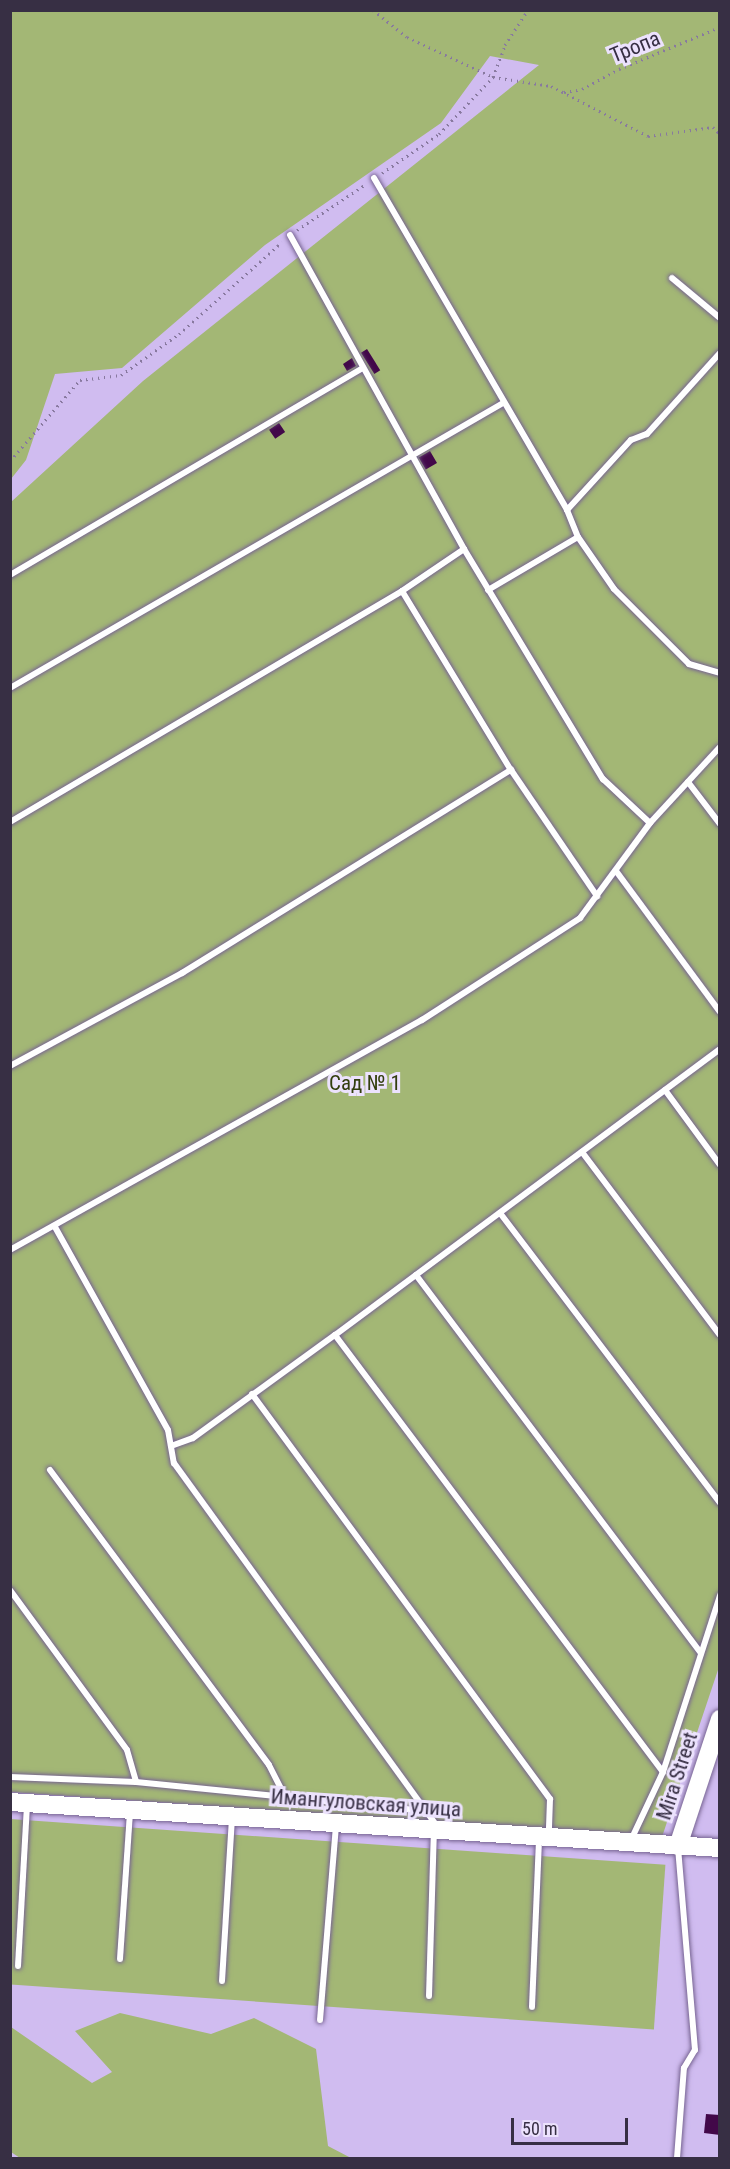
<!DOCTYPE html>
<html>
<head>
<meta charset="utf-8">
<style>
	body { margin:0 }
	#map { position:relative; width:730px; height:2169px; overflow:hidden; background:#d0bcf0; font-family:"Roboto Condensed",sans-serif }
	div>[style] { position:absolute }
	.green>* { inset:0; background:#a3b775; transform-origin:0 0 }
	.building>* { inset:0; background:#420849; transform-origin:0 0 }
	.path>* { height:3px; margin-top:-1.5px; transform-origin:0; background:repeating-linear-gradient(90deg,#88799f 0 1.5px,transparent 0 6px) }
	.roads { filter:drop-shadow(0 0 2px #776492) drop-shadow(0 0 2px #776492) }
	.lane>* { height:6px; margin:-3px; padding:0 3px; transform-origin:3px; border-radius:3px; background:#fff }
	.secondary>* { height:18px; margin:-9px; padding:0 9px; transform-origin:9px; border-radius:9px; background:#fff }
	span { translate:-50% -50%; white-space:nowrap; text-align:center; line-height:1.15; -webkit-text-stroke:6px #ece2fd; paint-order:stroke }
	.street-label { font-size:21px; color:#372f44 }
	.park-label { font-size:21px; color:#323e0e }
	.frame { position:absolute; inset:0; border:12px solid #372f44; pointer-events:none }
	.scale { position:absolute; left:511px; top:2118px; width:117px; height:27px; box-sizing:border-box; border:3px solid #372f44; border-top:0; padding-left:8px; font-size:18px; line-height:21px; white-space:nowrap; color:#372f44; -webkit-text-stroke:4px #ece2fd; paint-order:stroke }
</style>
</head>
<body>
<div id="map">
	<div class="green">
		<i style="clip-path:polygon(11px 11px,719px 11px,720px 1664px,662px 1837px,11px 1792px,11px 502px,143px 381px,539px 65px,490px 56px,441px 123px,265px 245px,122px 368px,55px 374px,26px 460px,11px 479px)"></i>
		<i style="left:10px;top:1819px;width:657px;height:165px;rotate:4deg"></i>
		<i style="clip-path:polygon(120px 2013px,211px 2034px,254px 2018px,316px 2049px,328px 2146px,351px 2158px,20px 2158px,11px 2152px,11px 2027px,92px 2083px,112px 2072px,75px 2031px)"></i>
	</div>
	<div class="building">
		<i style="left:367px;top:349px;width:25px;height:7px;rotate:58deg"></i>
		<i style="clip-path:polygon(352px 358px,356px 366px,347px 371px,343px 364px)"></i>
		<i style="left:279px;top:423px;width:11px;height:12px;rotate:56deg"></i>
		<i style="left:430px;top:451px;width:14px;height:13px;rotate:60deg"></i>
		<i style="clip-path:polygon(706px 2114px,720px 2115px,720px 2135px,704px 2133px)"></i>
	</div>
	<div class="path">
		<i style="left:373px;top:10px;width:43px;rotate:38.5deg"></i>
		<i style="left:407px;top:37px;width:95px;rotate:24.9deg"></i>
		<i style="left:493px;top:77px;width:59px;rotate:8.8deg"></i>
		<i style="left:551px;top:86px;width:109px;rotate:27.3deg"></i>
		<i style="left:648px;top:136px;width:66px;rotate:-7.9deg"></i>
		<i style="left:713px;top:127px;width:10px;rotate:45deg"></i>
		<i style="left:564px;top:92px;width:18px;rotate:-9deg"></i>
		<i style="left:582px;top:89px;width:42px;rotate:-28.4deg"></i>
		<i style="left:619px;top:69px;width:109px;rotate:-22.6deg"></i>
		<i style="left:382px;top:173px;width:69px;rotate:-34.4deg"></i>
		<i style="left:439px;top:134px;width:79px;rotate:-46.5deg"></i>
		<i style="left:493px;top:77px;width:34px;rotate:-69deg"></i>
		<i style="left:505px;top:45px;width:42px;rotate:-56.7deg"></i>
		<i style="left:297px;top:230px;width:83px;rotate:-33.7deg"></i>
		<i style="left:10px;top:461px;width:107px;rotate:-49.2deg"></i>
		<i style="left:80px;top:380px;width:41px;rotate:-7deg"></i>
		<i style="left:121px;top:375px;width:71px;rotate:-35.3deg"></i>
		<i style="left:179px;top:334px;width:138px;rotate:-41.8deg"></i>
	</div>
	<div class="roads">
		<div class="lane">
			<i style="left:374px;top:178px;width:384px;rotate:59.8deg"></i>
			<i style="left:567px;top:510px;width:29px;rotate:68deg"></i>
			<i style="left:578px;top:537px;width:63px;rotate:55.3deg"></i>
			<i style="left:614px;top:589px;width:106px;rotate:45deg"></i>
			<i style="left:689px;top:664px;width:32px;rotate:16deg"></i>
			<i style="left:290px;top:235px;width:359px;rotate:61deg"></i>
			<i style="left:464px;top:549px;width:269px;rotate:58.9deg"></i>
			<i style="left:603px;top:779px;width:64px;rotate:43.1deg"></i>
			<i style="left:672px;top:278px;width:62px;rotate:39.8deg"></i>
			<i style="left:567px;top:510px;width:95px;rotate:-47.6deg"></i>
			<i style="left:631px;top:440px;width:17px;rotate:-21deg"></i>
			<i style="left:647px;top:434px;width:109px;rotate:-48deg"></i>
			<i style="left:10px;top:575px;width:409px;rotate:-30.4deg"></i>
			<i style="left:488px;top:590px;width:104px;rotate:-30.5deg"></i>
			<i style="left:402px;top:591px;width:210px;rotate:58.7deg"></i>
			<i style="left:511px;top:770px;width:153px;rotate:55.7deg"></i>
			<i style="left:10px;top:688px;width:569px;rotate:-30.03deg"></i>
			<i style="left:688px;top:782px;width:53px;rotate:52.7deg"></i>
			<i style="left:10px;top:822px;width:455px;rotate:-30.5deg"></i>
			<i style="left:402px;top:591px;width:75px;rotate:-34.1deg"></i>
			<i style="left:616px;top:871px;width:175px;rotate:53.6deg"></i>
			<i style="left:10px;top:1066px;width:196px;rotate:-28.4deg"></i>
			<i style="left:182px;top:973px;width:387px;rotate:-31.7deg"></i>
			<i style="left:665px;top:1090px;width:93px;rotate:53.7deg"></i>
			<i style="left:582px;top:1152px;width:229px;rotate:53deg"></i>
			<i style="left:500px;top:1213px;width:364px;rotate:52.8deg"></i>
			<i style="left:55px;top:1227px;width:232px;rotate:60.9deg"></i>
			<i style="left:168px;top:1430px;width:34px;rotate:80deg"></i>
			<i style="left:174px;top:1463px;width:430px;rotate:54.1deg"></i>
			<i style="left:10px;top:1250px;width:472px;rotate:-29.2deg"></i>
			<i style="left:422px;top:1020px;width:188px;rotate:-32.8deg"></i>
			<i style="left:580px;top:918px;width:118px;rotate:-53.6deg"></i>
			<i style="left:650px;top:823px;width:103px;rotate:-47.4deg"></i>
			<i style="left:416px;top:1275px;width:473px;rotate:53deg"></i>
			<i style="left:335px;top:1335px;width:546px;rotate:53.11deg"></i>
			<i style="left:252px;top:1394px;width:503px;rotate:53.65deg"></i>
			<i style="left:550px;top:1799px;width:36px;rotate:92deg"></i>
			<i style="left:171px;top:1446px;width:23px;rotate:-20deg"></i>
			<i style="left:193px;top:1438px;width:175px;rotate:-36deg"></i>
			<i style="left:335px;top:1335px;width:480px;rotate:-36.6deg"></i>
			<i style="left:50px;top:1470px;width:367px;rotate:53.4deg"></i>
			<i style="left:269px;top:1765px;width:34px;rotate:63deg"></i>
			<i style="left:10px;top:1590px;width:198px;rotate:53.8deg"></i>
			<i style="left:127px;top:1750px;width:33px;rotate:74deg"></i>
			<i style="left:10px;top:1777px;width:126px;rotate:2.3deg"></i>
			<i style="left:136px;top:1782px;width:291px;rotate:5.7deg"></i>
			<i style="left:426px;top:1811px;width:17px;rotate:54deg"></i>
			<i style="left:631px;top:1840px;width:75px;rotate:-64.8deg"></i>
			<i style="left:663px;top:1772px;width:186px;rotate:-72.1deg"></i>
			<i style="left:120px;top:1959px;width:148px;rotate:-86.1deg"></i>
			<i style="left:18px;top:1966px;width:161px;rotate:-86.8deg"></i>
			<i style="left:222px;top:1981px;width:164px;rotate:-86.5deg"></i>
			<i style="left:429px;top:1996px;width:165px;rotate:-88.3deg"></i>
			<i style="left:532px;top:2007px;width:168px;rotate:-87.6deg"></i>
			<i style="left:320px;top:2020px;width:197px;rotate:-85.3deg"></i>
			<i style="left:677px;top:2158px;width:90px;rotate:-85.6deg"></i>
			<i style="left:684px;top:2068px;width:21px;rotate:-59deg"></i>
			<i style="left:695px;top:2050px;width:202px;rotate:-94.8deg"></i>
		</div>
		<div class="secondary">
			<i style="left:10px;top:1802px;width:711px;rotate:3.71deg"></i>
			<i style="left:678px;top:1846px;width:134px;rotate:-71.7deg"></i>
		</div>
	</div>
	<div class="street-label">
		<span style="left:635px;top:47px;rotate:-22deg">Тропа</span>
		<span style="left:677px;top:1776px;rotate:-72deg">Mira Street</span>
		<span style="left:366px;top:1803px;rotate:4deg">Имангуловская улица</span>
	</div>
	<div class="park-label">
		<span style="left:365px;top:1083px">Сад № 1</span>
	</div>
	<div class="frame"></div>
	<div class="scale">50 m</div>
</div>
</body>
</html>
